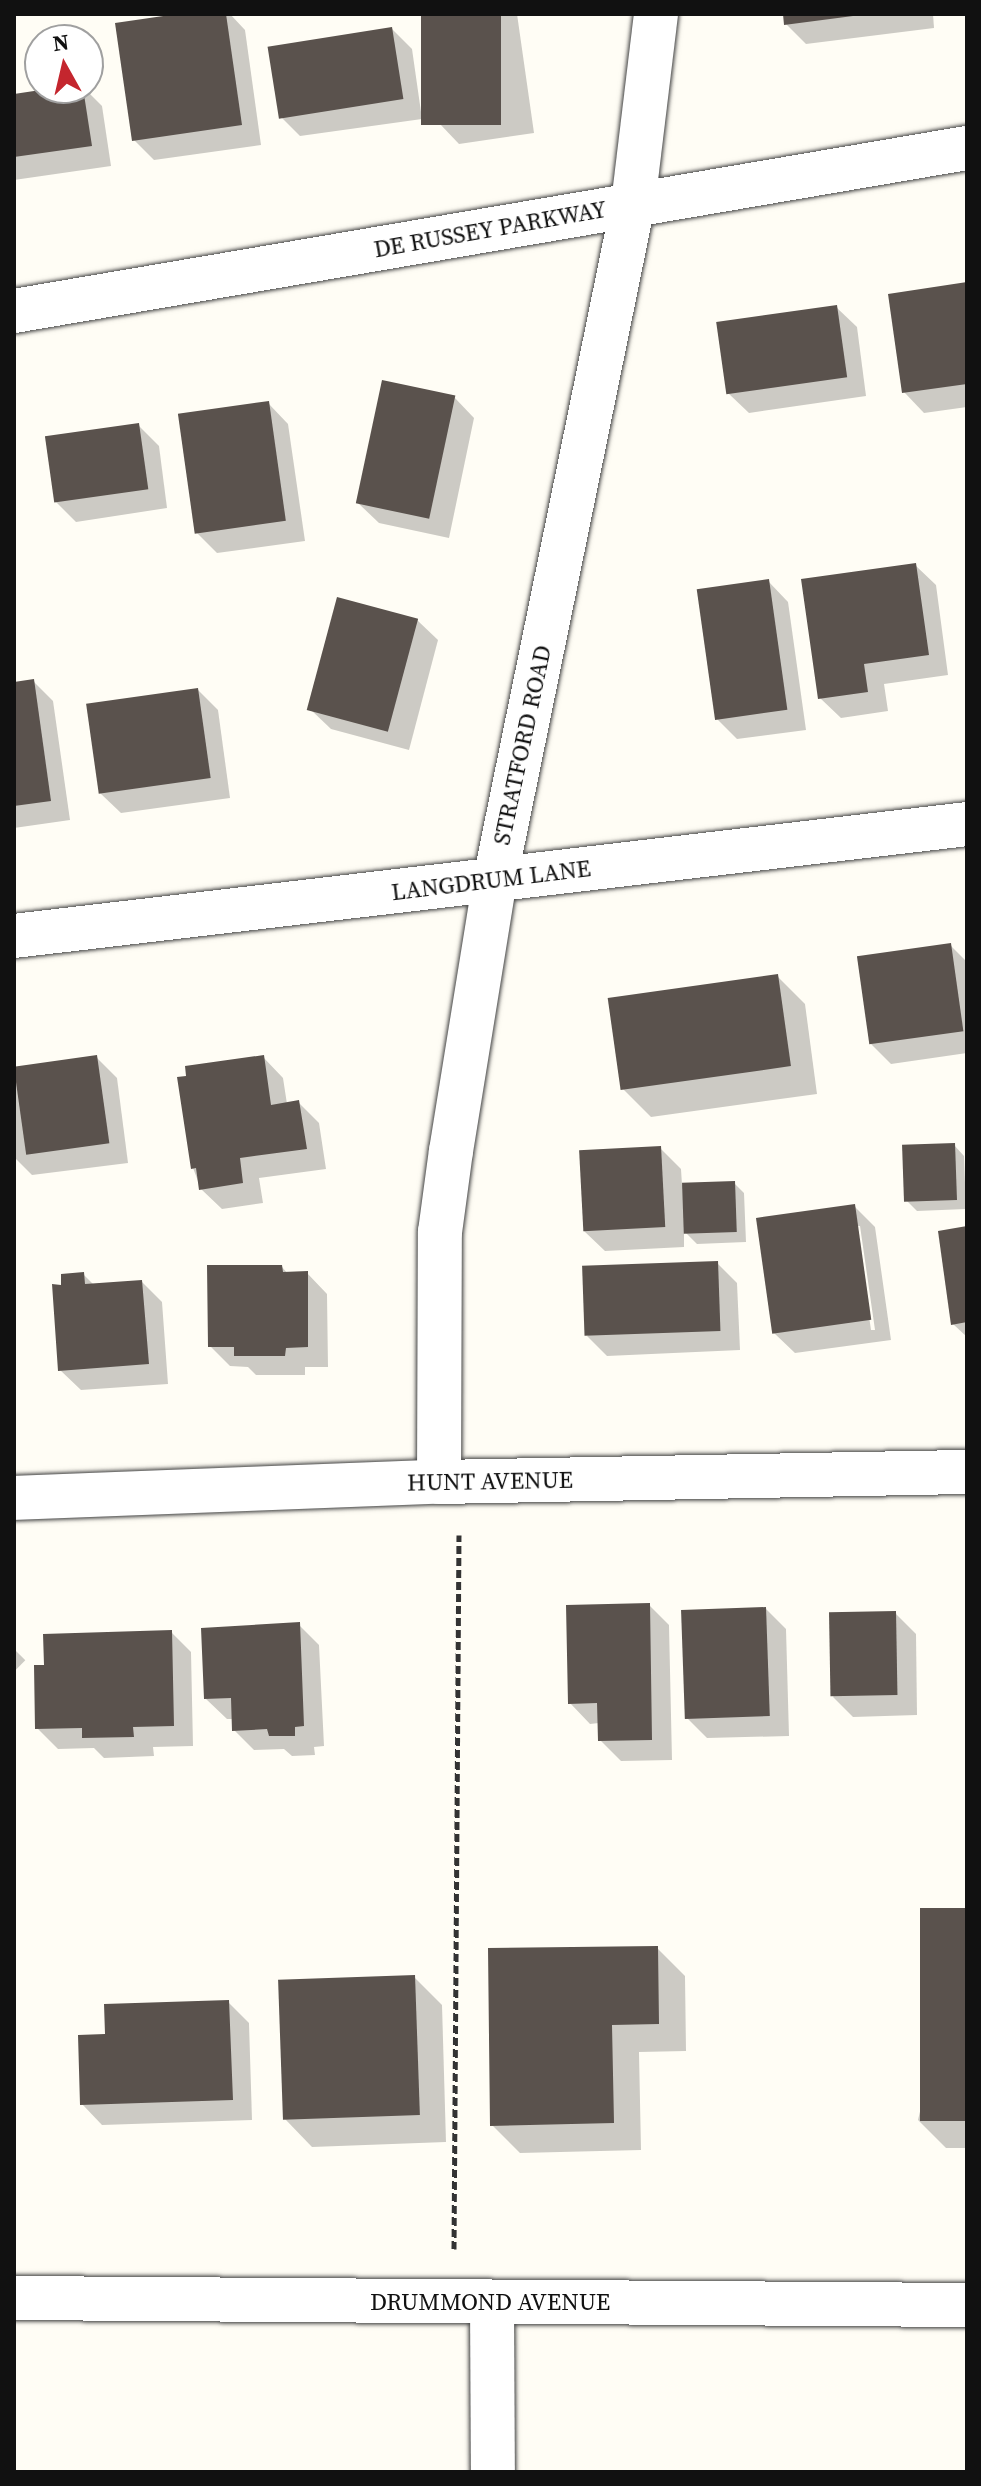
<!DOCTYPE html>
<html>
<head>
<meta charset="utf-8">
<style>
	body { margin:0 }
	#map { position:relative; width:981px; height:2486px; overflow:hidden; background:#fffdf5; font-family:"Source Serif 4",serif }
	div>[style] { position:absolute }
	.shadow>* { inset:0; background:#0003; transform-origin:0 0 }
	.building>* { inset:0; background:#5a524d; transform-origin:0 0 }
	.path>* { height:5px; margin-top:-2.5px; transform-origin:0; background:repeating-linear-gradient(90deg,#333 0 8px,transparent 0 12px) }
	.roads { filter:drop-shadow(0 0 2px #444) drop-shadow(0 0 2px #444) }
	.minor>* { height:44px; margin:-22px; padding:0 22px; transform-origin:22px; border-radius:22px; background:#fff }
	span { translate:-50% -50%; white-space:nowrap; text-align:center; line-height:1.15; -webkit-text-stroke:8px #fff; paint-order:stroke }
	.street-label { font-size:24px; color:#111 }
	.frame { position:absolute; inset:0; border:16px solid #111; pointer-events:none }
	.north { position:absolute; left:24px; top:24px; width:80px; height:80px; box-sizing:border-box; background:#fff; border:2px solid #a0a0a0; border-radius:50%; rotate:352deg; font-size:22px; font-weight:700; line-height:32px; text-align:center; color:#111 }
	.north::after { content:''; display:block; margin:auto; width:28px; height:36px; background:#c4262e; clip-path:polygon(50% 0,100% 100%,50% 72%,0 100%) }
</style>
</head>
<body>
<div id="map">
	<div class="shadow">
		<i style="clip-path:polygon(191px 14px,230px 14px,245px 30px,261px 145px,154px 160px,134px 140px)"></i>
		<i style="clip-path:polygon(423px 14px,517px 14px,534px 133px,459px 144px,439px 123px)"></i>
		<i style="clip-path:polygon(785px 14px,933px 14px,934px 28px,806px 44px,786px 24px)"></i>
		<i style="clip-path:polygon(392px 29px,412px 49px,422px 119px,300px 136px,279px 115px)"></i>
		<i style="clip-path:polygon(84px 88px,102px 106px,111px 166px,14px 180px,14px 96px)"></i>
		<i style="clip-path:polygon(967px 285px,967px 407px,924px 413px,904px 392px)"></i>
		<i style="clip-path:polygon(836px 307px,857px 327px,866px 396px,749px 413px,728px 393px)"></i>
		<i style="clip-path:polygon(454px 397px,474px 418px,449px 538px,379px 523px,358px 503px)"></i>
		<i style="clip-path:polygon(268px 403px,288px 424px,305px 541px,217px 553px,197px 533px)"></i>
		<i style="clip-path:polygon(138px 425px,159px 446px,167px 508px,76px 522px,56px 502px)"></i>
		<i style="clip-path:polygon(915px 565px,936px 585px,948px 675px,884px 684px,888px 711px,841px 718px,820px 698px)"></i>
		<i style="clip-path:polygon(768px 581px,788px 602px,806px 730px,737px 739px,717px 719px)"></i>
		<i style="clip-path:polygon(417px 620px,438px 640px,409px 750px,331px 729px,310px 709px)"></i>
		<i style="clip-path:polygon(33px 681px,53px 701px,70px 820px,14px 828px,14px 684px)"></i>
		<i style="clip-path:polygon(198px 690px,218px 710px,230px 798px,121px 813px,100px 793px)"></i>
		<i style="clip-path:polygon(950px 945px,967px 962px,967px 1053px,891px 1064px,871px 1044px)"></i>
		<i style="clip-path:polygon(777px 976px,805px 1004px,817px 1094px,651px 1117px,623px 1089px)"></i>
		<i style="clip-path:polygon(96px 1057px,117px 1078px,128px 1163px,32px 1175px,14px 1157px,14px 1068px)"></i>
		<i style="clip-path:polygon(263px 1057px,283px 1078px,287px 1104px,298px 1102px,319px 1123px,326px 1169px,259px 1178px,263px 1203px,222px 1209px,201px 1189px,193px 1168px,189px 1078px)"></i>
		<i style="clip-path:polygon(954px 1145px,964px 1156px,966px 1209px,917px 1211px,906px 1200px)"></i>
		<i style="clip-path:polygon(660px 1148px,681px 1169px,682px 1185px,734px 1183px,744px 1193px,746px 1242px,697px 1244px,684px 1231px,684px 1247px,605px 1251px,584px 1231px)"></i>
		<i style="clip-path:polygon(evenodd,854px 1206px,875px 1227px,891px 1340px,795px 1353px,774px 1333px,854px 1206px,856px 1226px,860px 1226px,875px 1330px,871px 1330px,856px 1226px)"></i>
		<i style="clip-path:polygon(967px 1228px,967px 1337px,953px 1324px)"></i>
		<i style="clip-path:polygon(717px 1263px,737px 1283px,740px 1350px,607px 1356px,587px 1336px)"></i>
		<i style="clip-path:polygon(282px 1267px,288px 1274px,307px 1273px,327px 1294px,328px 1367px,305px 1367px,305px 1375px,256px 1375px,248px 1367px,230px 1366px,210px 1346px)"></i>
		<i style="clip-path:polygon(83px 1274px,94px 1285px,142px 1282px,162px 1302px,168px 1384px,81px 1390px,60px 1370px,64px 1288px)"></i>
		<i style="clip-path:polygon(649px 1605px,669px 1625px,672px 1760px,621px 1761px,600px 1740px,599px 1723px,590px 1724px,570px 1703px)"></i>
		<i style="clip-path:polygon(766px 1609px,786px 1629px,789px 1736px,707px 1738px,686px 1717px)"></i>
		<i style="clip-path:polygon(895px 1613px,916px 1634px,917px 1715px,853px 1717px,833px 1697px)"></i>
		<i style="clip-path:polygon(299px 1625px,319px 1645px,324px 1746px,314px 1747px,315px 1755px,292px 1756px,284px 1749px,254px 1750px,234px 1730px,233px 1719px,227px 1719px,206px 1699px)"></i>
		<i style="clip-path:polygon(171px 1632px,191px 1652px,193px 1746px,153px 1747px,154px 1756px,104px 1758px,94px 1748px,58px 1749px,37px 1728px,46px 1667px)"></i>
		<i style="left:14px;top:1649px;width:16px;height:101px;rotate:45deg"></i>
		<i style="clip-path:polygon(967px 1910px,967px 2148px,946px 2148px,918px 2120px)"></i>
		<i style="clip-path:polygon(657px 1948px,685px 1976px,686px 2051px,639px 2052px,641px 2150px,520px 2153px,492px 2125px)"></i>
		<i style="clip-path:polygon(414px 1977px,442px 2005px,446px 2142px,312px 2147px,285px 2119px)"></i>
		<i style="clip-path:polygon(228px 2002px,249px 2023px,252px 2120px,102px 2125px,82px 2104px)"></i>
	</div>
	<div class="building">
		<i style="clip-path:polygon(177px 14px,226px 14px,242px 125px,132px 141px,115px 23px)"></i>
		<i style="left:421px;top:14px;width:80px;height:111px"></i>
		<i style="clip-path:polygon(783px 14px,852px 14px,853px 16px,784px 25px)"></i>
		<i style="left:392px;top:27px;width:73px;height:126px;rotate:81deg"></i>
		<i style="clip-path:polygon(54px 88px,83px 88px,92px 146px,14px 157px,14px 94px)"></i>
		<i style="clip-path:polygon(967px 282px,967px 384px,902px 393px,888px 294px)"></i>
		<i style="left:837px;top:305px;width:73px;height:122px;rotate:82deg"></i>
		<i style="left:382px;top:380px;width:75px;height:126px;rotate:12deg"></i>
		<i style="left:269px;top:401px;width:121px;height:92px;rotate:82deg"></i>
		<i style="left:139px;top:423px;width:67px;height:95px;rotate:82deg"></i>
		<i style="clip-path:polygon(916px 563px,929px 655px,864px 664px,868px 692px,818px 699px,801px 579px)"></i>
		<i style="left:769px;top:579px;width:132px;height:73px;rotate:82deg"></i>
		<i style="left:337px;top:597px;width:84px;height:117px;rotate:15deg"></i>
		<i style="clip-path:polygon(34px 679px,51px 801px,14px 806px,14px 682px)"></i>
		<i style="left:198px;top:688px;width:91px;height:113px;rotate:82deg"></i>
		<i style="left:951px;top:943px;width:89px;height:95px;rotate:82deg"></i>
		<i style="left:778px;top:974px;width:93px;height:172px;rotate:82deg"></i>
		<i style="left:97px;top:1055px;width:89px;height:84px;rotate:82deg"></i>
		<i style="clip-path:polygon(264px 1055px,271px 1105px,299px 1100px,307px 1149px,240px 1158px,243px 1183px,199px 1190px,196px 1168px,191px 1169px,177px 1077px,186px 1076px,185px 1066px)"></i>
		<i style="left:955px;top:1143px;width:57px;height:53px;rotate:88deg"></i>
		<i style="left:661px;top:1146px;width:81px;height:82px;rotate:87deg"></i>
		<i style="left:735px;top:1181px;width:51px;height:53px;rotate:88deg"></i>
		<i style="left:855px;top:1204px;width:117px;height:100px;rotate:82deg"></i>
		<i style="clip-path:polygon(967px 1226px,967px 1322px,951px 1325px,938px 1231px)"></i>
		<i style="left:718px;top:1261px;width:70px;height:136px;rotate:88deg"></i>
		<i style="clip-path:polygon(207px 1265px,282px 1265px,283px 1272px,308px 1271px,308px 1347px,286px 1348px,285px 1356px,234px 1356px,234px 1347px,208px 1347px)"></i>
		<i style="clip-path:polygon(84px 1272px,85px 1284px,142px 1280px,149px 1364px,58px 1371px,52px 1284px,61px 1285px,61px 1274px)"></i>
		<i style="clip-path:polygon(650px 1603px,652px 1740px,598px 1741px,597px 1703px,568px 1704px,566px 1605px)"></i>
		<i style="left:766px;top:1607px;width:109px;height:85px;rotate:88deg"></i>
		<i style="left:896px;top:1611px;width:84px;height:67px;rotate:89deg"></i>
		<i style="clip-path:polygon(300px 1622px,304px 1726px,295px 1727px,295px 1736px,269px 1736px,267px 1729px,232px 1731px,231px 1698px,204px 1699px,201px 1628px)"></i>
		<i style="clip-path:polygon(172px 1630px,174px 1726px,133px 1727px,134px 1737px,82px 1738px,82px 1728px,35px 1729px,34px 1665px,44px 1665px,43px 1634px)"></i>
		<i style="left:920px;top:1908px;width:47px;height:213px"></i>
		<i style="clip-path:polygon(658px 1946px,659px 2024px,612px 2025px,614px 2123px,490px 2126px,488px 1948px)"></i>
		<i style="left:415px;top:1975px;width:140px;height:137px;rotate:88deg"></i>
		<i style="clip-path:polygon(229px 2000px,233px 2100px,80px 2105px,78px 2035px,105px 2034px,104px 2004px)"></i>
	</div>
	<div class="path">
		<i style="left:454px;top:2249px;width:714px;rotate:-89.6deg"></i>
	</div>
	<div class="roads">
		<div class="minor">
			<i style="left:14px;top:311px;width:967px;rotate:-9.71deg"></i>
			<i style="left:14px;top:936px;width:960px;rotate:-6.7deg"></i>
			<i style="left:439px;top:1482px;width:250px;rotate:-89.8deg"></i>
			<i style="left:440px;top:1232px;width:82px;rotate:-82.3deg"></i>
			<i style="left:451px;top:1151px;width:275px;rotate:-80.8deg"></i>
			<i style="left:495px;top:880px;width:690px;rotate:-78.46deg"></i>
			<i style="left:633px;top:204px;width:191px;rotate:-83.1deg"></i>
			<i style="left:14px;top:1498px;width:425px;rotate:-2.2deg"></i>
			<i style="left:439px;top:1482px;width:528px;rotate:-1.09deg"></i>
			<i style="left:14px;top:2298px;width:953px;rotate:0.42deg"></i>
			<i style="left:492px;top:2303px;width:169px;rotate:89.7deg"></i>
		</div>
	</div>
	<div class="street-label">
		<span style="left:490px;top:229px;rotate:-10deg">DE RUSSEY PARKWAY</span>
		<span style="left:522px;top:745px;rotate:-78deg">STRATFORD ROAD</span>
		<span style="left:491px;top:880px;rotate:-7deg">LANGDRUM LANE</span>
		<span style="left:490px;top:1481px;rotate:-1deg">HUNT AVENUE</span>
		<span style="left:490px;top:2302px">DRUMMOND AVENUE</span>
	</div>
	<div class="frame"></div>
	<div class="north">N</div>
</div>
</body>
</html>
